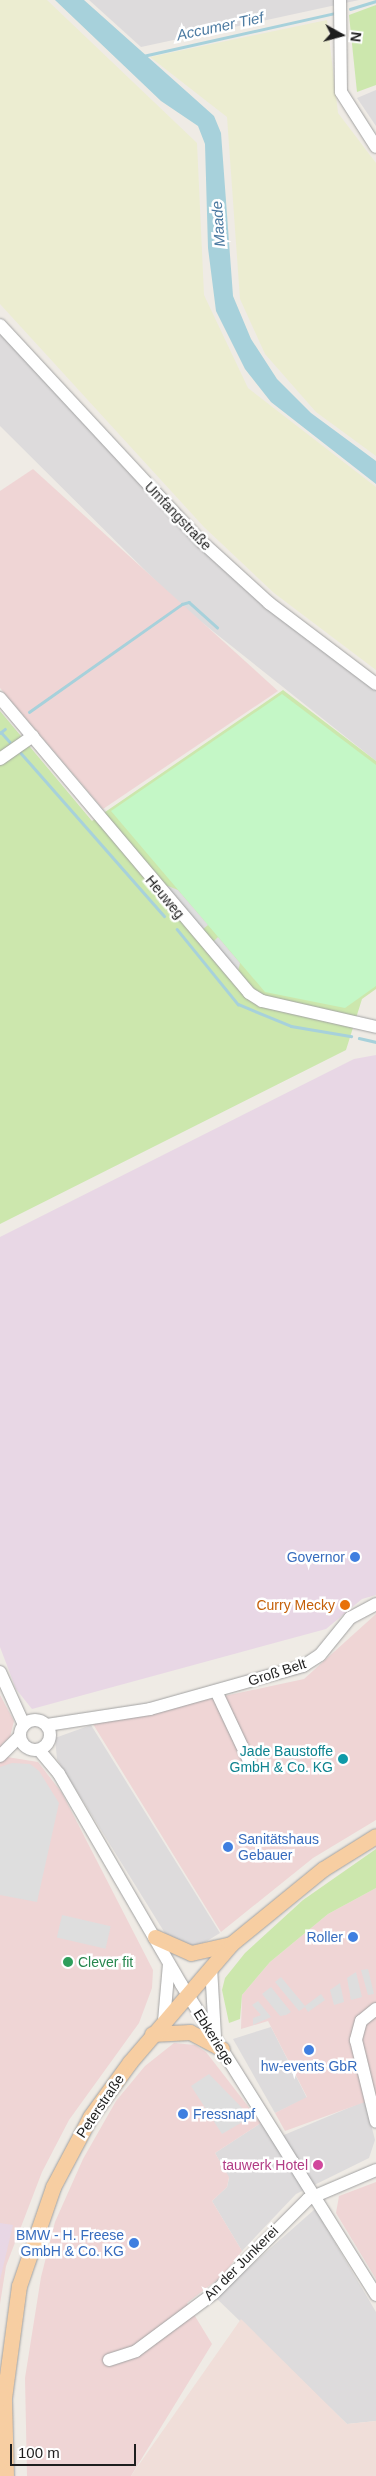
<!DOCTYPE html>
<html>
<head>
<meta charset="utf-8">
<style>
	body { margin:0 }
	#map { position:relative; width:376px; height:2476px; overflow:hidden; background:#efebe5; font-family:Helvetica,sans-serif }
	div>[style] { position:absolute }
	.residential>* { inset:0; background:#dddbdc }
	.commercial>* { inset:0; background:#efd5d5 }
	.industrial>* { inset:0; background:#e8d7e5 }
	.military>* { inset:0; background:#f0ded9 }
	.farmland>* { inset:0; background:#ecedd1 }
	.grass>* { inset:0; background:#cce7ad }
	.park>* { inset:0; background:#c4f7c6 }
	.parking>* { inset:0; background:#dedede; transform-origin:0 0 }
	.water>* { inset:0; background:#a7d1db }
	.stream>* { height:2.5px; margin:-1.25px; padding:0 1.25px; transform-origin:1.25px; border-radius:1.25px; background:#a7d1db }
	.roads { filter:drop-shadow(0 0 1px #a2a2a2) drop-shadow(0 0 1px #a2a2a2) }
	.minor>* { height:12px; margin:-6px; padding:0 6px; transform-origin:6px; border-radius:6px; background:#fff }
	.minor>.ring { margin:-6px; padding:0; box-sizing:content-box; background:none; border:12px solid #fff; border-radius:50% }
	.major>* { height:15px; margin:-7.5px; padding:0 7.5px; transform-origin:7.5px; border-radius:7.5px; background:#f7cea2 }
	.dots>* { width:14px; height:14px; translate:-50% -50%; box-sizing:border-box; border:2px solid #fff; border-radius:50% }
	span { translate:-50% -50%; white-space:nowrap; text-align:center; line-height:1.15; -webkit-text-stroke:5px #fff; paint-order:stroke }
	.street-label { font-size:14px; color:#1e1e1e }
	.shop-label { font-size:14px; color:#366cbe }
	.right { translate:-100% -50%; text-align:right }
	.left { translate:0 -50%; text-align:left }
	.food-label { font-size:14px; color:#c56008 }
	.culture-label { font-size:14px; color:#0d838f }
	.leisure-label { font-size:14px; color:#27864d }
	.hotel-label { font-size:14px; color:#b23c85 }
	.water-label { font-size:15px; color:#4c7ba2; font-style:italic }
	.north { position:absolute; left:316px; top:10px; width:50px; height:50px; -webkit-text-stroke:4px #fff; paint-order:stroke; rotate:97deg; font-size:14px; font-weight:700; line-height:20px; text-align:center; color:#1e1e1e }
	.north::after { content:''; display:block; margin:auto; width:18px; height:22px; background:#1e1e1e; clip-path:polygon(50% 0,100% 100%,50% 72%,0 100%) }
	.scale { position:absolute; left:10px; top:2444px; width:126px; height:22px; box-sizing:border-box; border:2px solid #1e1e1e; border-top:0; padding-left:6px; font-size:15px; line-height:18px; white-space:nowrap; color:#1e1e1e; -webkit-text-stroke:4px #fff; paint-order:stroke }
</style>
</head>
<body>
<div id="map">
	<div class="residential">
		<i style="clip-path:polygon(89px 0,359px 0,141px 47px)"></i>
		<i style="clip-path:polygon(376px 90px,376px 126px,357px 98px)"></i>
		<i style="clip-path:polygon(0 333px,266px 607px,376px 690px,376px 761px,180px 605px,0 426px)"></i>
		<i style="clip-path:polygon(91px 1725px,220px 1933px,207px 1941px,193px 1947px,168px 1938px,57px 1759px,55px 1738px)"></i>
		<i style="clip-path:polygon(271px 2027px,307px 2098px,275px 2113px,233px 2039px)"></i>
		<i style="clip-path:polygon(365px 2101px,375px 2140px,369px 2158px,296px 2194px,242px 2251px,212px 2201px,227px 2187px,229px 2178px,215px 2153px,261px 2123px,272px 2140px)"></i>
		<i style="clip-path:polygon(315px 2209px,376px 2312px,376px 2421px,347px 2424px,215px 2297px)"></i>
	</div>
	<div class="commercial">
		<i style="clip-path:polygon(33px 469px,278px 691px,103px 809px,0 688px,0 491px)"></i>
		<i style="clip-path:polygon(376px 1614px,376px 1820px,313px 1858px,221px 1932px,93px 1724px,304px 1679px)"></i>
		<i style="clip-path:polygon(0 1695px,14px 1721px,10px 1737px,2px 1744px,7px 1757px,38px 1762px,62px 1793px,153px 1970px,152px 1988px,139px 2023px,69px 2120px,42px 2172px,6px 2266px,0 2304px)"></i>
		<i style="clip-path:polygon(376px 1888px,376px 2098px,285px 2131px,275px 2113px,307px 2097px,268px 2021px,241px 2029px,242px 1995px,270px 1962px,328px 1914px)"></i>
		<i style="clip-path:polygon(174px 2043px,195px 2045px,206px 2052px,261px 2123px,215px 2153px,229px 2177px,227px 2187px,212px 2201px,242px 2251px,222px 2276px,187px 2303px,212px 2344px,131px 2476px,27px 2476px,25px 2378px,41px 2277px,55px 2222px,83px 2159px,116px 2101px,145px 2066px)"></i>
		<i style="clip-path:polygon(376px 2182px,376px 2279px,336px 2213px,339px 2196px)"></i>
	</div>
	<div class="industrial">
		<i style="clip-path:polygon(376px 1055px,376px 1595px,362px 1599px,326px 1629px,32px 1709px,16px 1689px,0 1647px,0 1237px,354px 1059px)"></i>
		<i style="clip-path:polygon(0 2223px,13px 2225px,0 2280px)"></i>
	</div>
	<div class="military">
		<i style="clip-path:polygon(241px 2319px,347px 2424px,376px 2421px,376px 2476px,131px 2476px)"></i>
	</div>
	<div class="farmland">
		<i style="clip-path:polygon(0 0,47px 0,197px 143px,204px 295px,248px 388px,376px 487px,376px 670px,274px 593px,204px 527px,0 304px)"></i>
		<i style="clip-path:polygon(327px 20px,338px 113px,376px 163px,376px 456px,316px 412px,265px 354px,240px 299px,227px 117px,150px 57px)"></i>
	</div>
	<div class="grass">
		<i style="clip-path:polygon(376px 5px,376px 85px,357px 92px,349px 15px)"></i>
		<i style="clip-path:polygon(283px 690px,376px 761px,376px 989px,362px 999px,346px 1050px,0 1224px,0 711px,92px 821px)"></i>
		<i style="clip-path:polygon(376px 1849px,376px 1888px,328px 1914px,270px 1962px,242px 1995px,240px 2019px,229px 2023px,222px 1990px,225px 1978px,245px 1953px,303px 1900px)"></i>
	</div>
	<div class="park">
		<i style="clip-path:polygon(282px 694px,376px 765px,376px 986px,345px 1008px,265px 992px,111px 811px)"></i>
	</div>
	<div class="parking">
		<i style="clip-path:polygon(168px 886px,178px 890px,208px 925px,196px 935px,161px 892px)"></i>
		<i style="clip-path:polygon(218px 937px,240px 963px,236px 980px,207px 948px)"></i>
		<i style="clip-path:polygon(12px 1763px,30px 1764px,39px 1771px,59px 1803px,37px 1902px,0 1895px,0 1767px)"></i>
		<i style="left:62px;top:1915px;width:50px;height:23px;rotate:13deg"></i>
		<i style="clip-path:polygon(368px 1969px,374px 1994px,368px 1995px,361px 1970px)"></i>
		<i style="clip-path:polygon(356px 1972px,362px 1997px,351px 2000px,347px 1978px)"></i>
		<i style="clip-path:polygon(281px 1977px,305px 2006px,321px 1994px,325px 2000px,308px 2012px,305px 2007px,299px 2011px,275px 1982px)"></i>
		<i style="clip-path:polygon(340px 1983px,344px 2002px,334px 2005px,330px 1990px)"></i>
		<i style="clip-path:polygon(271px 1987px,291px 2012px,286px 2015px,280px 2016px,262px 1994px)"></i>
		<i style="clip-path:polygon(258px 2001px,271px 2017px,253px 2025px,253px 2018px,261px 2015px,252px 2005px)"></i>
		<i style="clip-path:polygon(209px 2074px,251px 2117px,222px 2134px,191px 2086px)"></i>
	</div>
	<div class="water">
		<i style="clip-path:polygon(55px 0,84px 0,214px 116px,221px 133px,233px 296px,251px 339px,277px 379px,311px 413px,376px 461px,376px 484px,271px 402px,245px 369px,216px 311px,208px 248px,205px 144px,198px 126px,161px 101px)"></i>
	</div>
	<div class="stream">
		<i style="left:350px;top:9px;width:27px;rotate:-17deg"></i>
		<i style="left:143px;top:56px;width:197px;rotate:-12.6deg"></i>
		<i style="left:29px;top:712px;width:187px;rotate:-35.2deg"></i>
		<i style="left:182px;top:604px;width:7px;rotate:-16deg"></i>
		<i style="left:189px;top:602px;width:38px;rotate:42deg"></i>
		<i style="left:1px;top:732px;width:13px;rotate:48deg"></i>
		<i style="left:0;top:733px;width:6px;rotate:-39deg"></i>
		<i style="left:21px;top:753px;width:217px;rotate:48.7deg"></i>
		<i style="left:177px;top:929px;width:97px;rotate:50.9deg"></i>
		<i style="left:238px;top:1004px;width:57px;rotate:22.5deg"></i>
		<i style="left:291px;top:1026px;width:61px;rotate:9.5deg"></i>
		<i style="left:359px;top:1038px;width:17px;rotate:13deg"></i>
	</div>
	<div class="roads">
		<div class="minor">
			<i style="left:340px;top:0;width:92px;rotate:89.4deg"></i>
			<i style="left:341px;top:92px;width:65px;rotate:57.5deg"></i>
			<i style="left:0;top:325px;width:296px;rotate:47.1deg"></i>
			<i style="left:202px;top:542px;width:91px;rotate:42.3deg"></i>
			<i style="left:269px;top:603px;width:134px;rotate:37.1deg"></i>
			<i style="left:0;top:698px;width:386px;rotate:49.8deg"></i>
			<i style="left:249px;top:993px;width:15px;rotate:32deg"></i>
			<i style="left:262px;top:1001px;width:117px;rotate:12.8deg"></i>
			<i style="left:0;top:759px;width:40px;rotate:-34.9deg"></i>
			<i style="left:0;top:1672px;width:58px;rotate:65.6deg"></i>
			<i style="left:216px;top:1691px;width:84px;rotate:64.7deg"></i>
			<i class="ring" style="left:20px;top:1720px;width:18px;height:18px"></i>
			<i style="left:47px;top:1725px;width:104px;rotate:-8.8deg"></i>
			<i style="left:150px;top:1709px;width:159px;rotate:-15.7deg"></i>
			<i style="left:303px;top:1666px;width:20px;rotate:-33deg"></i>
			<i style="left:320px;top:1655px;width:48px;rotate:-51deg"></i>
			<i style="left:350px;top:1618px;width:30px;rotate:-28deg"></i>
			<i style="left:39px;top:1750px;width:31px;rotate:50deg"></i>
			<i style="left:59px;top:1774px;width:243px;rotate:59.8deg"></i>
			<i style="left:181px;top:1984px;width:367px;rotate:57.9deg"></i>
			<i style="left:0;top:1756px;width:28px;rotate:-45deg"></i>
			<i style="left:211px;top:1967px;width:69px;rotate:86.7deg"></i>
			<i style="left:376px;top:2009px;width:19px;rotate:141deg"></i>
			<i style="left:361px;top:2021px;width:20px;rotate:105deg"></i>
			<i style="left:356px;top:2040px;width:84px;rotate:76.3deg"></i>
			<i style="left:164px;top:2021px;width:57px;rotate:-85deg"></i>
			<i style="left:109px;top:2360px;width:28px;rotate:-18deg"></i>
			<i style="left:136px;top:2351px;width:97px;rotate:-36.6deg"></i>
			<i style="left:214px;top:2293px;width:133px;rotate:-45deg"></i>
			<i style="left:308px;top:2199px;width:74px;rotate:-23.1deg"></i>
		</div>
		<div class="major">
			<i style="left:155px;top:1937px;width:39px;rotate:24deg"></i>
			<i style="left:191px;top:1953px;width:41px;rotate:-12.7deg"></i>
			<i style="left:152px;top:2034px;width:38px;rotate:-3deg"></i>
			<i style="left:190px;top:2032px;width:36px;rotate:28deg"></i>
			<i style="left:6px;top:2476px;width:78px;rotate:-91.5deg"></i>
			<i style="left:4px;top:2398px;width:113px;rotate:-82.4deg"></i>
			<i style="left:19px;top:2286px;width:105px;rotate:-71deg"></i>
			<i style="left:53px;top:2187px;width:79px;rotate:-62.1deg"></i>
			<i style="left:90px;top:2117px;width:68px;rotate:-54deg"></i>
			<i style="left:130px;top:2062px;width:155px;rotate:-49.4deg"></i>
			<i style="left:231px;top:1944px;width:119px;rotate:-39.2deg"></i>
			<i style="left:323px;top:1869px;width:62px;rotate:-31.9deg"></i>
		</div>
	</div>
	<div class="dots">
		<i style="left:355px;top:1557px;background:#3f7fe0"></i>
		<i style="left:345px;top:1605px;background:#e8710a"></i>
		<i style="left:343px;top:1759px;background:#0f9aa8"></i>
		<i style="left:228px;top:1847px;background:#3f7fe0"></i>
		<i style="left:353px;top:1937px;background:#3f7fe0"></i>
		<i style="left:68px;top:1962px;background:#2e9e5b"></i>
		<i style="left:309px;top:2050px;background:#3f7fe0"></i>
		<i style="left:183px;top:2114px;background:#3f7fe0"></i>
		<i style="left:318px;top:2165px;background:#d1479c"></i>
		<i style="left:134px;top:2243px;background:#3f7fe0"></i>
	</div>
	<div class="street-label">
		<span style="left:178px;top:516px;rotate:46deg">Umfangstraße</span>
		<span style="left:165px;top:897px;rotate:50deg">Heuweg</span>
		<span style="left:277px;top:1672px;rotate:-18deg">Groß Belt</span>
		<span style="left:214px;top:2037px;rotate:58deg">Ebkeriege</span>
		<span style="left:100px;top:2106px;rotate:-56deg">Peterstraße</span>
		<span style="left:241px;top:2263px;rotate:-45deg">An der Junkerei</span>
	</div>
	<div class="shop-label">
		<span class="right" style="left:345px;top:1557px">Governor</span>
		<span class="left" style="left:238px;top:1847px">Sanitätshaus<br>Gebauer</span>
		<span class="right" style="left:343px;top:1937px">Roller</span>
		<span style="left:309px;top:2066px">hw-events GbR</span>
		<span class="left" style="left:193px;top:2114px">Fressnapf</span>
		<span class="right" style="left:124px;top:2243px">BMW - H. Freese<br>GmbH &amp; Co. KG</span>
	</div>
	<div class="food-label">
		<span class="right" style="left:335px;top:1605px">Curry Mecky</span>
	</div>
	<div class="culture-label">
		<span class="right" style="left:333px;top:1759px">Jade Baustoffe<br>GmbH &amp; Co. KG</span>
	</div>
	<div class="leisure-label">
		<span class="left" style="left:78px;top:1962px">Clever fit</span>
	</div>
	<div class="hotel-label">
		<span class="right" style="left:308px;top:2165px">tauwerk Hotel</span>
	</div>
	<div class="water-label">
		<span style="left:220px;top:26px;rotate:-12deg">Accumer Tief</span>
		<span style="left:218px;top:224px;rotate:-94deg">Maade</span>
	</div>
	<div class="north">N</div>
	<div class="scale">100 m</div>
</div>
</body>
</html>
